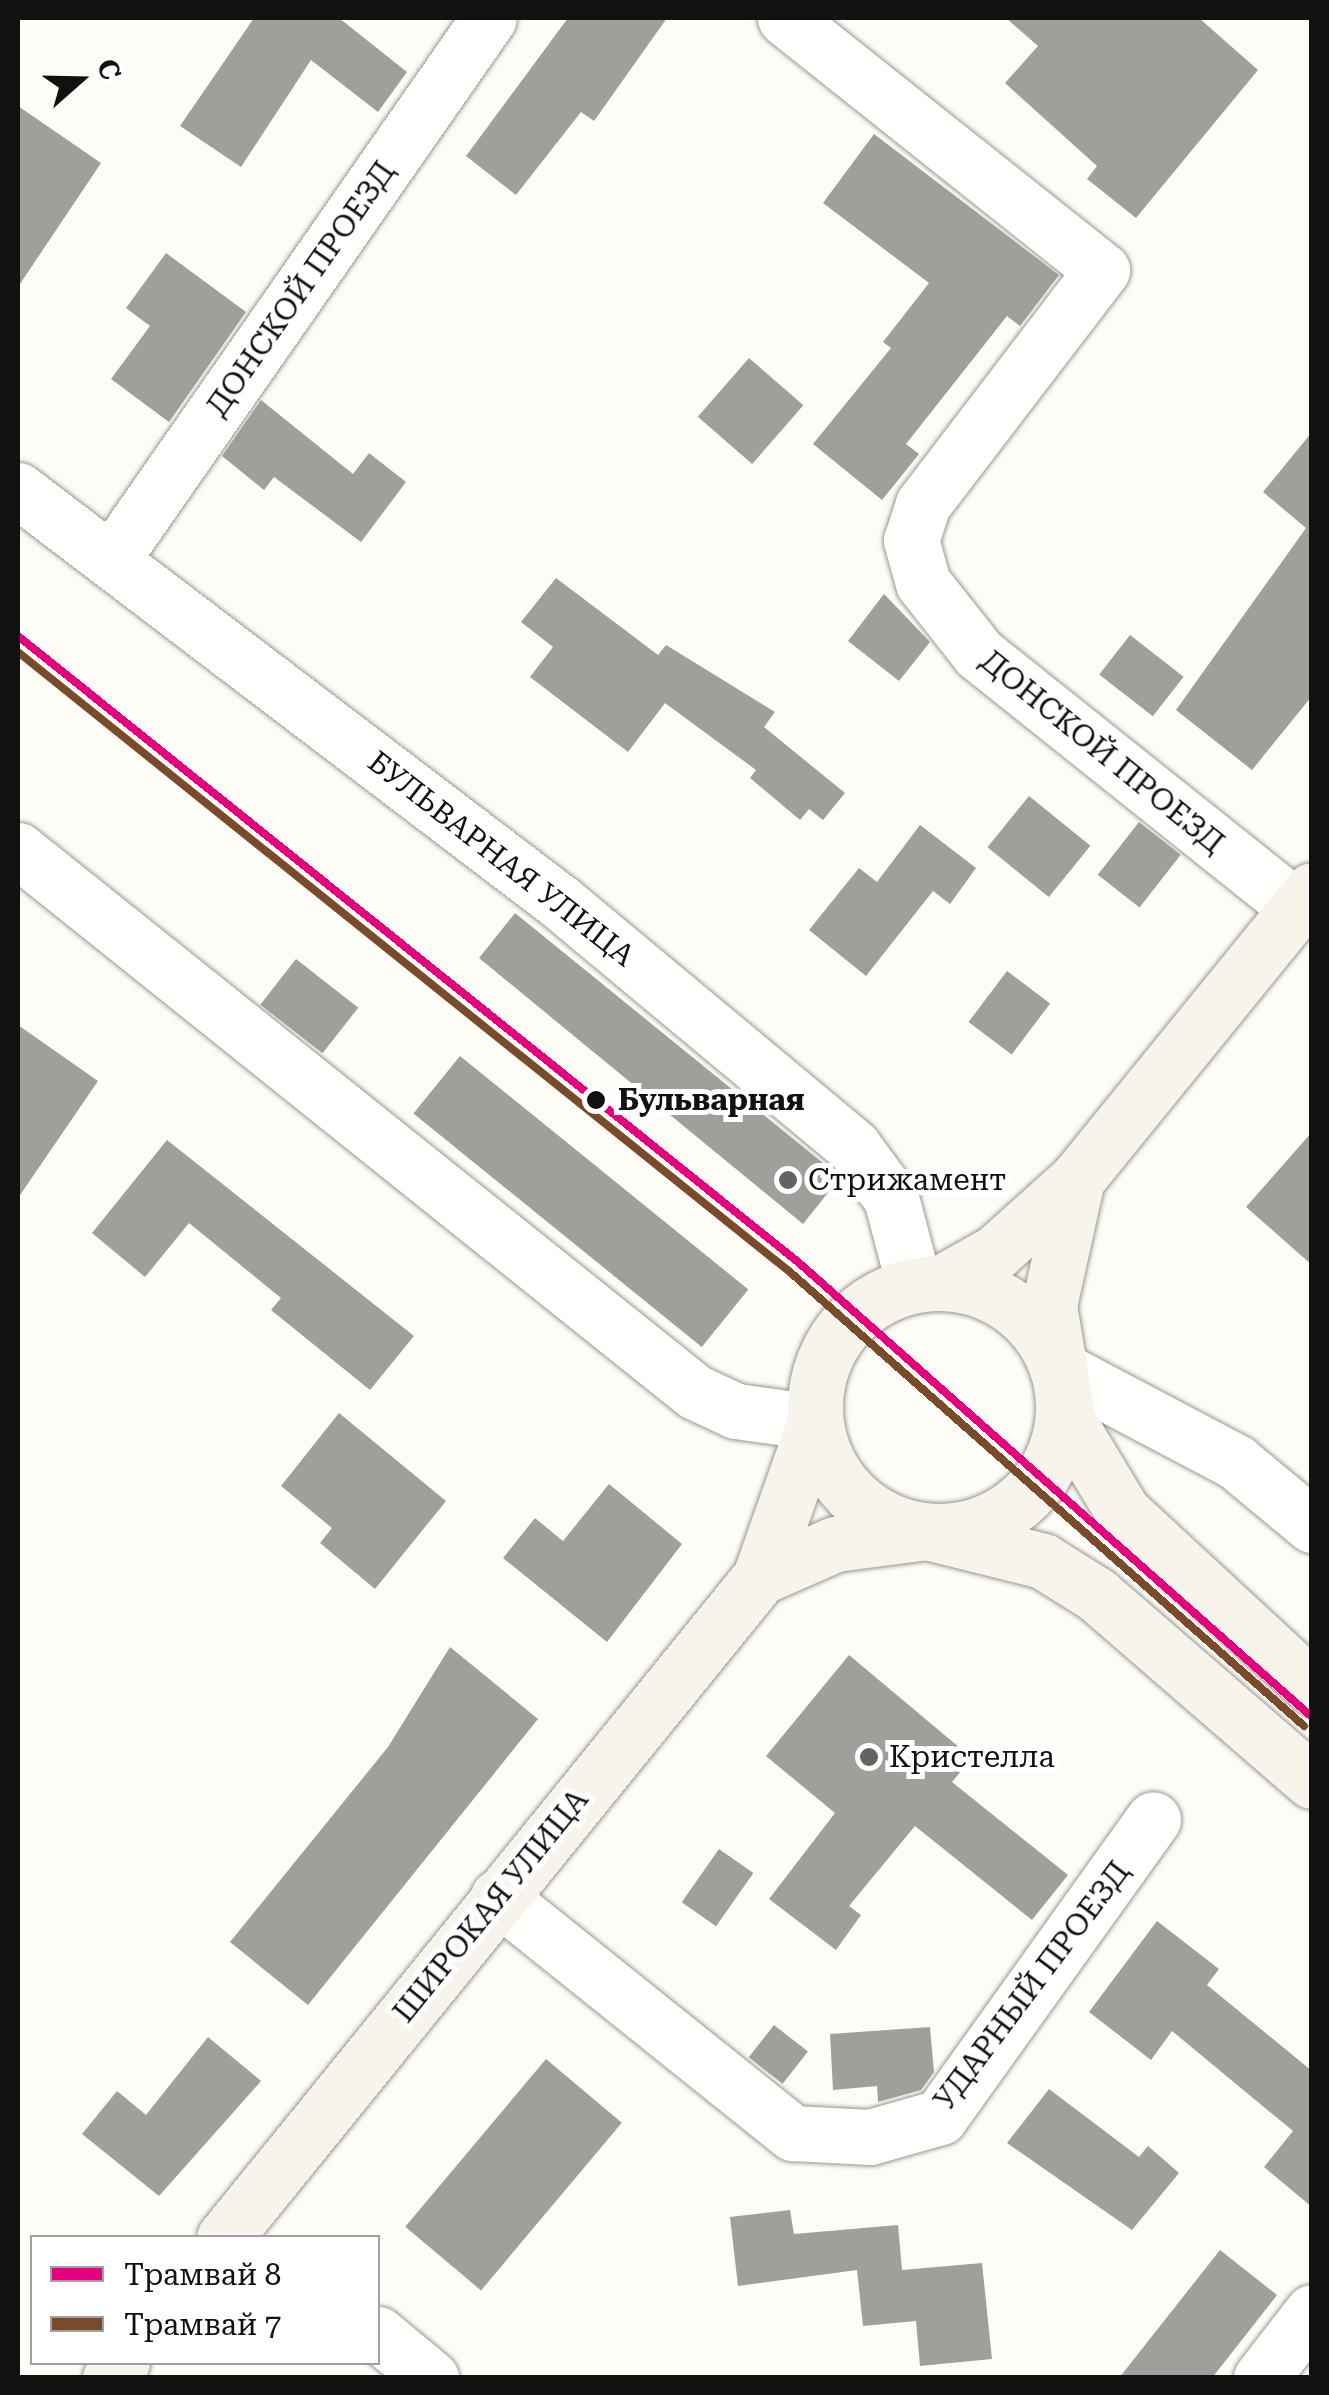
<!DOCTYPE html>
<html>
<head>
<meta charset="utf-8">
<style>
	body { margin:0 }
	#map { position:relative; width:1329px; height:2395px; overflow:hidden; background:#fdfcf7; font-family:"Roboto Serif",serif }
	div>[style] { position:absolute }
	.building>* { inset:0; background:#a19f9c; transform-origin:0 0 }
	.roads { filter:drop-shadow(0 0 2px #979795) drop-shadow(0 0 2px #979795) }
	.minor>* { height:55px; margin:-27.5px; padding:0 27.5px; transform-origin:27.5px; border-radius:27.5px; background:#fffffe }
	.secondary>* { height:55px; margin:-27.5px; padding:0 27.5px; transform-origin:27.5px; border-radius:27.5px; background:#f6f4eb }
	.secondary>.ring { margin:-27.5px; padding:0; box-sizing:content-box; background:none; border:55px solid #f6f4eb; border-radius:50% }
	.tram-1>* { height:8px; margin:-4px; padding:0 4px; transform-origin:4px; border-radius:4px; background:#e5007d }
	.tram-2>* { height:8px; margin:-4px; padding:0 4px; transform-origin:4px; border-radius:4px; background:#7a4b2a }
	.dots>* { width:28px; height:28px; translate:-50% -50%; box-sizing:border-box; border:5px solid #fff; border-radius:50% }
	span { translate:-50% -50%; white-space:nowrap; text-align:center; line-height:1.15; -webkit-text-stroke:10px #fff; paint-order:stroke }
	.street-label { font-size:30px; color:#111 }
	.stop-label { font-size:30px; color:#111; font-weight:700 }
	.left { translate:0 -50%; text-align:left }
	.poi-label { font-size:30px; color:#111 }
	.frame { position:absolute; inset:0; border:20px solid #111; pointer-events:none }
	.legend { position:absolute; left:30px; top:2235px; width:350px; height:130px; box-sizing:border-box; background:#fff; border:2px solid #a0a0a0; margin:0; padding:12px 18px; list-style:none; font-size:30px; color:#111 }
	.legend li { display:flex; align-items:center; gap:20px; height:50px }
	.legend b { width:50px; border:2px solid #a0a0a0 }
	.north { position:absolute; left:30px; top:30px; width:100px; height:100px; -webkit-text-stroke:8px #fff; paint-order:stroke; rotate:70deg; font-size:28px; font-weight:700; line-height:40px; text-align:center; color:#111 }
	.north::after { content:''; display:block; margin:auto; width:35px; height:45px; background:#111; clip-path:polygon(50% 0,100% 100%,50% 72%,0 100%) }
</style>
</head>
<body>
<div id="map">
	<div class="building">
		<i style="clip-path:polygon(254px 18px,339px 18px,407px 72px,378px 112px,311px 60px,241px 167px,180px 126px)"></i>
		<i style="clip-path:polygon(568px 18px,667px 18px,594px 121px,581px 112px,516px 195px,466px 156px)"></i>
		<i style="clip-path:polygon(1006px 18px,1199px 18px,1258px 70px,1136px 218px,1087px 179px,1097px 166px,1005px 83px,1038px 46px)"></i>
		<i style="clip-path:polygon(18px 106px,101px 163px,18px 287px)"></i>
		<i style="clip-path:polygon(874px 134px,1059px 275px,1020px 326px,1007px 316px,906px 444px,919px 454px,882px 500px,813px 444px,891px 348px,883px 342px,929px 283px,823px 203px)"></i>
		<i style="clip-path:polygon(166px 253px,246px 312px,169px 422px,111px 379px,150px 326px,126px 308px)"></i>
		<i style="left:749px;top:358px;width:72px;height:78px;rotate:41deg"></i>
		<i style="clip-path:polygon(261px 400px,353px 474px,369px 453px,406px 482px,361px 542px,274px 477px,264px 490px,222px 456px)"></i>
		<i style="clip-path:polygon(1312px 432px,1312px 696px,1252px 770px,1176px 710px,1306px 528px,1263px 492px)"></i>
		<i style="clip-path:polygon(556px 578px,658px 655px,666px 645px,775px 712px,764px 727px,845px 793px,823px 820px,809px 809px,800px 820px,750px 778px,756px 770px,665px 703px,628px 752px,530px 677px,553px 647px,521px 622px)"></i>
		<i style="clip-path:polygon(884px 594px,930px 642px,899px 681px,848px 641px)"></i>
		<i style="left:1130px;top:635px;width:68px;height:50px;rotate:38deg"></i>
		<i style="left:1029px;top:796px;width:79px;height:66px;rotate:39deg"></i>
		<i style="left:1139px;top:822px;width:53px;height:67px;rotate:38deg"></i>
		<i style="clip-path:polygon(920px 825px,976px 868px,950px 904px,933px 891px,866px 976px,809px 930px,859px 868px,877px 882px)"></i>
		<i style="clip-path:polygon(515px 913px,834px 1172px,839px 1179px,803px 1224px,479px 958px)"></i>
		<i style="left:296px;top:959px;width:79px;height:58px;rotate:38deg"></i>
		<i style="left:1007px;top:971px;width:54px;height:64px;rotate:37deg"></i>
		<i style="clip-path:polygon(18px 1025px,98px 1081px,18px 1198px)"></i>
		<i style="left:460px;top:1056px;width:371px;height:74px;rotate:39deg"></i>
		<i style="clip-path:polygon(1312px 1132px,1312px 1265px,1246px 1207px)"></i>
		<i style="clip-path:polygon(167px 1140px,414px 1336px,370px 1390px,271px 1310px,281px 1298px,189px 1223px,145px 1277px,92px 1233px)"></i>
		<i style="clip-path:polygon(339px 1413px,446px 1501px,375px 1589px,320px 1543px,332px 1528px,281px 1486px)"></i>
		<i style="clip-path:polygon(609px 1484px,682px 1544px,607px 1642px,503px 1558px,535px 1518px,563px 1541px)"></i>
		<i style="clip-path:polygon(450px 1647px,538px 1719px,308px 2005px,230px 1942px,388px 1747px)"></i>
		<i style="clip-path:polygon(849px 1655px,972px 1758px,952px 1782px,1068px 1875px,1032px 1920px,915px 1826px,849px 1906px,861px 1915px,836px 1950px,769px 1899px,835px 1813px,766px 1756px)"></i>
		<i style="left:719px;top:1849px;width:42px;height:65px;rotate:35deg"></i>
		<i style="clip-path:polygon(1157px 1921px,1219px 1969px,1207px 1985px,1312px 2071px,1312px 2207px,1264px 2167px,1293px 2131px,1172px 2031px,1151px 2060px,1089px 2012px)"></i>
		<i style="left:774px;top:2025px;width:43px;height:41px;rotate:38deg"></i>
		<i style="clip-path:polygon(930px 2027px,934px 2072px,921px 2090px,878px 2102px,877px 2086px,833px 2090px,830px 2034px)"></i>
		<i style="clip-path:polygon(208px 2037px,261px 2081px,159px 2196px,82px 2134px,117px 2091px,146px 2115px)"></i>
		<i style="left:546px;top:2059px;width:99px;height:219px;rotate:40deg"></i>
		<i style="clip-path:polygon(1049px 2089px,1139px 2157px,1148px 2146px,1179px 2173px,1132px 2230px,1007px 2143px)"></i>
		<i style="clip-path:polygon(790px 2210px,794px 2234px,898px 2225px,902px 2270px,982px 2263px,992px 2359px,920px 2366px,916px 2321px,863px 2326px,857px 2270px,738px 2286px,730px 2217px)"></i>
		<i style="clip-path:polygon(1220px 2250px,1277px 2295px,1212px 2378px,1119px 2378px)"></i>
	</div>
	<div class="roads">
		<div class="minor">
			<i style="left:785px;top:18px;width:405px;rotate:38.5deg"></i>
			<i style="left:1102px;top:270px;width:295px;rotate:127.4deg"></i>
			<i style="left:923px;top:504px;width:38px;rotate:108deg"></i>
			<i style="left:911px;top:540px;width:45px;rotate:74.4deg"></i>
			<i style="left:923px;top:583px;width:90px;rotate:51.7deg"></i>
			<i style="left:979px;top:654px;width:407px;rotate:38.6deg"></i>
			<i style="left:18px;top:490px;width:681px;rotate:37.24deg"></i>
			<i style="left:560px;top:902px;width:381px;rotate:39.8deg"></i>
			<i style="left:853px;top:1146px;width:64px;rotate:53.8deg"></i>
			<i style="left:891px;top:1198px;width:90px;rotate:75.2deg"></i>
			<i style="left:112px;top:559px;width:659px;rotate:-55.13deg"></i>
			<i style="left:18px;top:850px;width:867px;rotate:38.68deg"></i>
			<i style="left:695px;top:1392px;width:45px;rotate:24.9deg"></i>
			<i style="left:736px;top:1411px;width:80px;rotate:7.9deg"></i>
			<i style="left:1058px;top:1368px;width:201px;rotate:27.8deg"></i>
			<i style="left:1236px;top:1462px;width:99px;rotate:39.7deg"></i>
			<i style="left:498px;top:1897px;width:378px;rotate:38.7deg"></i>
			<i style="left:793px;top:2133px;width:77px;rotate:3deg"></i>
			<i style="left:870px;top:2137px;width:73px;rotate:-15.9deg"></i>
			<i style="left:940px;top:2117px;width:366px;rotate:-54.4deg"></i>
			<i style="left:378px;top:2334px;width:69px;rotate:39.7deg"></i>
			<i style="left:1261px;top:2378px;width:83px;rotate:-52.3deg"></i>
		</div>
		<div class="secondary">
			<i style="left:1077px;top:1179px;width:129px;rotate:102.5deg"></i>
			<i style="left:1049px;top:1305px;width:118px;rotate:80.7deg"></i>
			<i style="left:1068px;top:1421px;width:106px;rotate:58.9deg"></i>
			<i style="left:1123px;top:1512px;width:258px;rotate:42.8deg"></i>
			<i style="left:943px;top:1282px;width:61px;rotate:-29.5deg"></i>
			<i style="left:996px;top:1252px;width:109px;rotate:-42deg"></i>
			<i style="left:1077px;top:1179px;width:372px;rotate:-50.9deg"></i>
			<i class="ring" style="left:815px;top:1283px;width:193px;height:193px"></i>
			<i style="left:760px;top:1577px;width:82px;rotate:-23.7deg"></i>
			<i style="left:835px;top:1544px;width:93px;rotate:-7.4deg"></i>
			<i style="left:927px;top:1532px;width:120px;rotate:14deg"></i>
			<i style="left:1043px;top:1561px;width:64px;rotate:32.2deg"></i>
			<i style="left:1097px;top:1595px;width:284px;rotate:40.9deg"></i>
			<i style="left:224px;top:2238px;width:851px;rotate:-50.96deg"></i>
			<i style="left:760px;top:1577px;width:164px;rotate:-70.5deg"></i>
			<i style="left:110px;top:2378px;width:20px;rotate:-53deg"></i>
		</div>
	</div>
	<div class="tram-1">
		<i style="left:18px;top:636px;width:1000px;rotate:38.75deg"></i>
		<i style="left:798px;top:1262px;width:686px;rotate:41.52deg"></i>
	</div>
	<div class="tram-2">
		<i style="left:18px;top:652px;width:990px;rotate:38.77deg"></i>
		<i style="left:790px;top:1272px;width:686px;rotate:41.45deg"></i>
	</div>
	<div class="dots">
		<i style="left:596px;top:1100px;background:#111"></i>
		<i style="left:788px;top:1180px;background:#646362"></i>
		<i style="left:869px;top:1757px;background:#646362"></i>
	</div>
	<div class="street-label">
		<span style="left:301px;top:289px;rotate:-55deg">ДОНСКОЙ ПРОЕЗД</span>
		<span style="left:1102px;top:752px;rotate:39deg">ДОНСКОЙ ПРОЕЗД</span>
		<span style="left:501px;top:859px;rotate:38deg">БУЛЬВАРНАЯ УЛИЦА</span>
		<span style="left:491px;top:1906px;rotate:-51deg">ШИРОКАЯ УЛИЦА</span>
		<span style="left:1032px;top:1986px;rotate:-53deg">УДАРНЫЙ ПРОЕЗД</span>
	</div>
	<div class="stop-label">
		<span class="left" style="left:618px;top:1100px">Бульварная</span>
	</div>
	<div class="poi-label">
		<span class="left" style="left:808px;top:1180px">Стрижамент</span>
		<span class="left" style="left:889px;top:1757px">Кристелла</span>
	</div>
	<div class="frame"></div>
	<ul class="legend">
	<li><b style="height:12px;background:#e5007d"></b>Трамвай 8</li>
	<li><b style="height:12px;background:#7a4b2a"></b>Трамвай 7</li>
	</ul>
	<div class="north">С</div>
</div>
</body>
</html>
